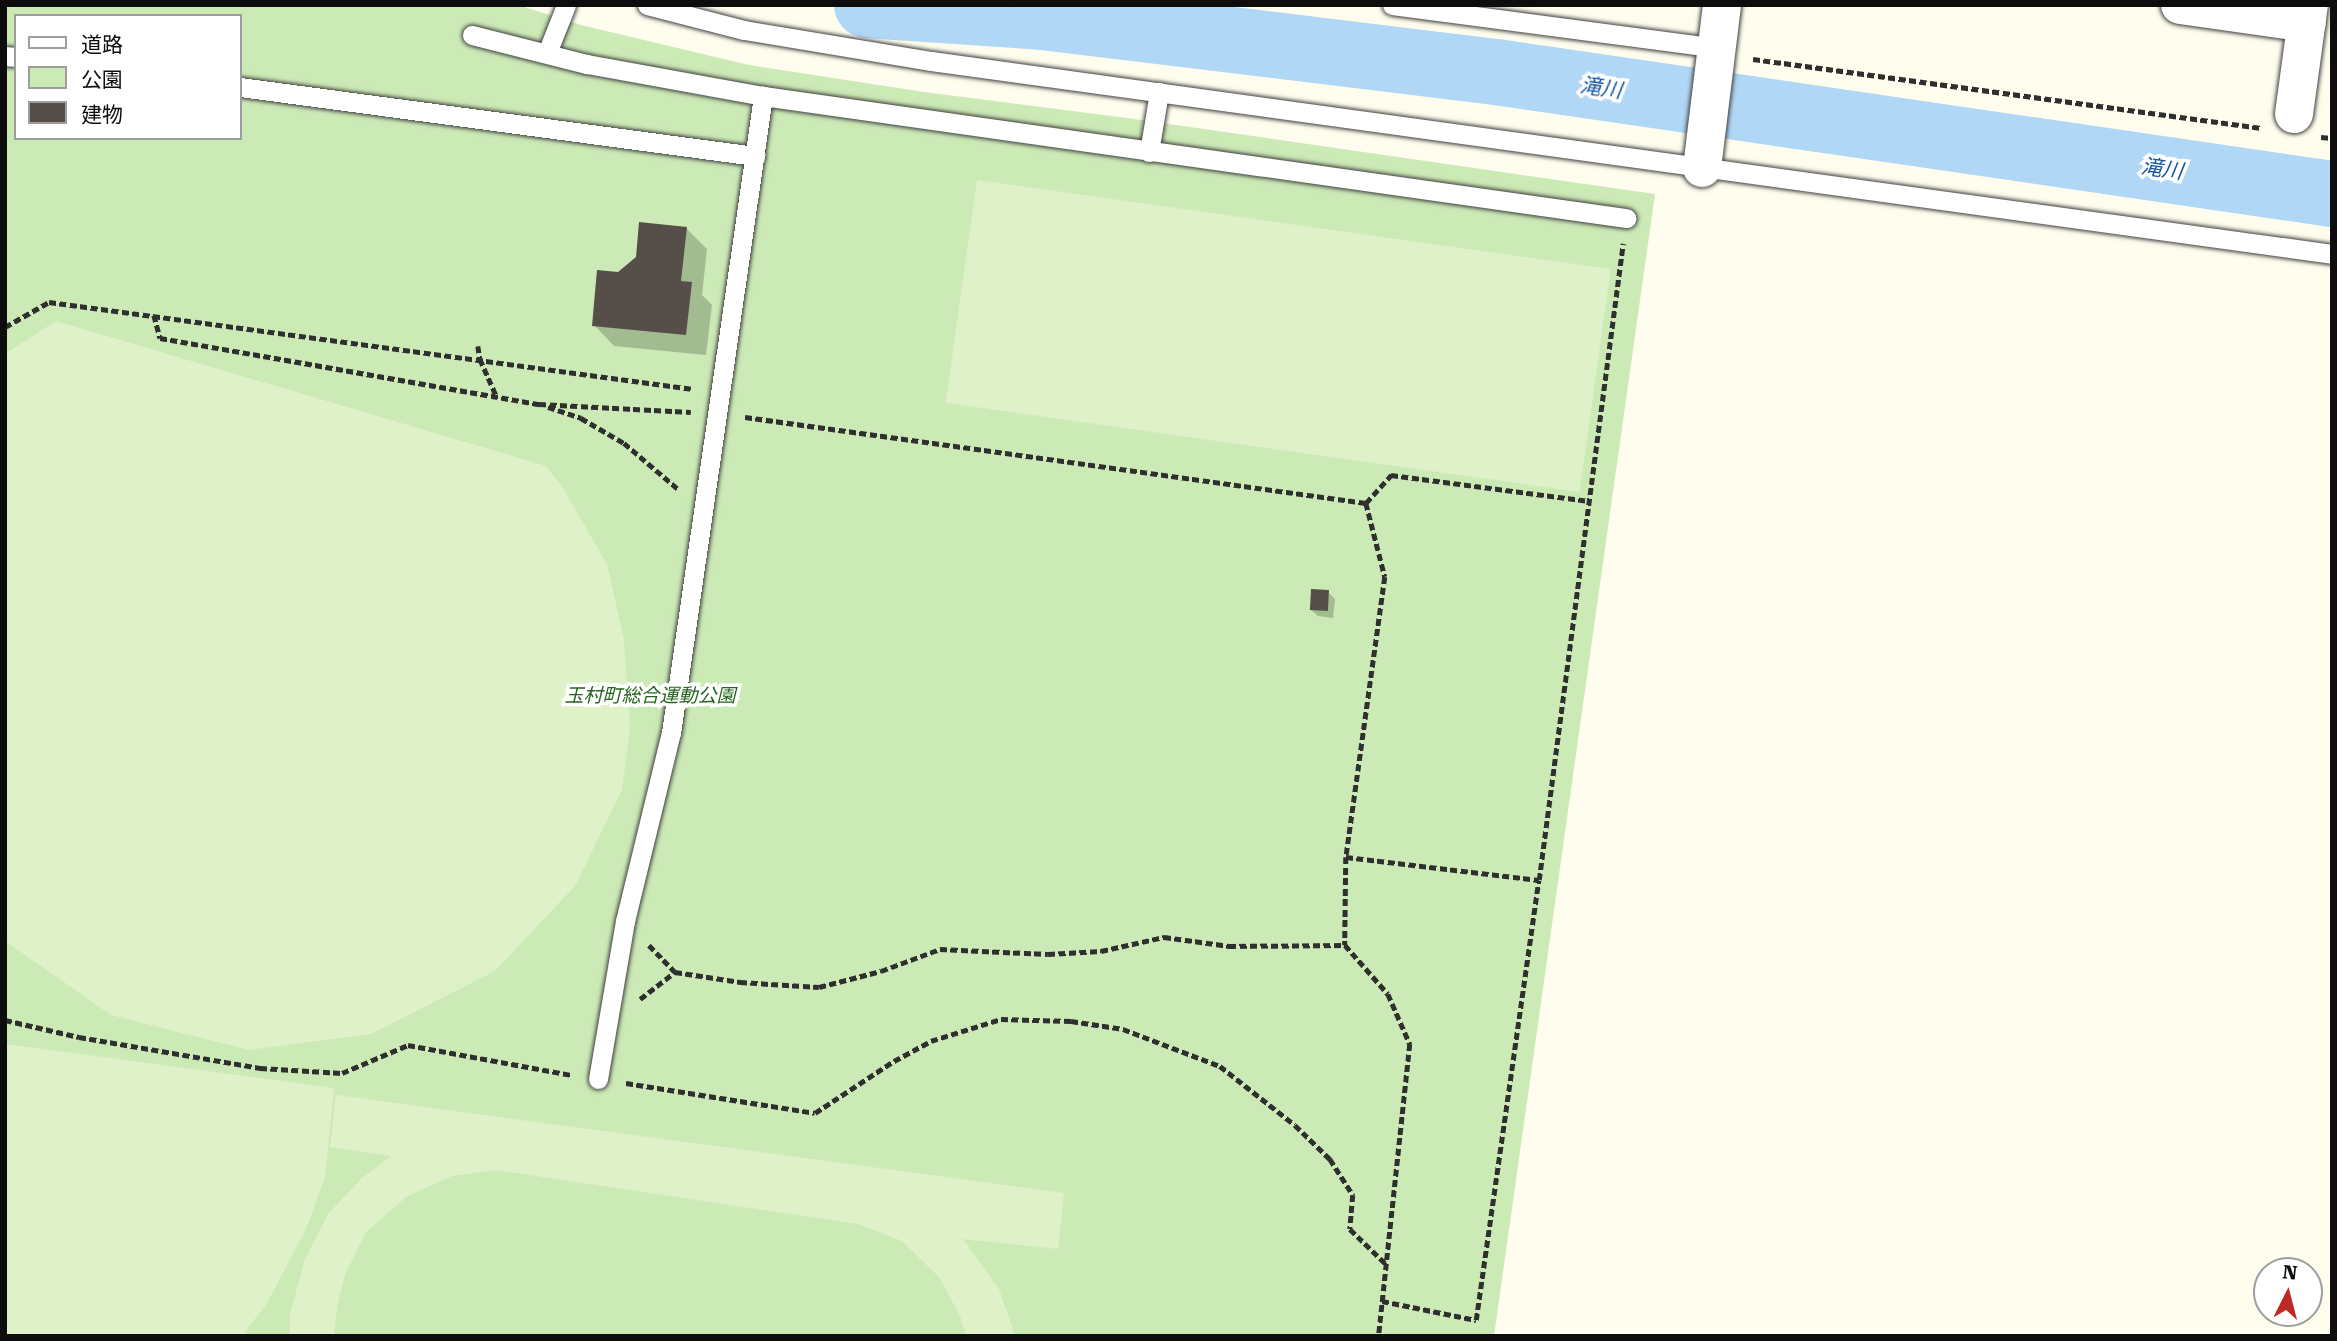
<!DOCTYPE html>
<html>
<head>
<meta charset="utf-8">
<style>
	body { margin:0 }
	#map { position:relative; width:2337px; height:1341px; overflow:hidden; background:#fffded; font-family:"Roboto Serif","Noto Sans JP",serif }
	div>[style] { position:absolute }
	.green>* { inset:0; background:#cceab6 }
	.pitch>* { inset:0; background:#dff1c8; transform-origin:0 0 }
	.shadow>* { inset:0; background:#0003 }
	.river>* { height:66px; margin:-33px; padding:0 33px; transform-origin:33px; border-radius:33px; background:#b1d7f7 }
	.building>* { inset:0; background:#564f49; transform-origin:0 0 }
	.path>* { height:4.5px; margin-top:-2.25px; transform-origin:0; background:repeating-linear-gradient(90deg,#2f2f2f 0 7px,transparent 0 10.5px) }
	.roads { filter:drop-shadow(0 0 2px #404040) drop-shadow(0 0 2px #404040) }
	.lane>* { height:19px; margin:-9.5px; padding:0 9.5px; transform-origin:9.5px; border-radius:9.5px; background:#fff }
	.street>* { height:38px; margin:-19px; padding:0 19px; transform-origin:19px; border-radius:19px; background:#fff }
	span { translate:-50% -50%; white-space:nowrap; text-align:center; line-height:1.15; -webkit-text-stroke:7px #fff; paint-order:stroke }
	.park-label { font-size:19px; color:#25651c; font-style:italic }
	.water-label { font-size:21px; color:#1457a0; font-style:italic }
	.frame { position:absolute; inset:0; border:7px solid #0d0d0d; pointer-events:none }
	.legend { position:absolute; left:14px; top:14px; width:228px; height:126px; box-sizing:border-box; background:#fff; border:2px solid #9e9e9e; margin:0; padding:9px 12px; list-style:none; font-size:21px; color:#0d0d0d }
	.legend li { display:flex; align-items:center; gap:14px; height:35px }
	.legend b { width:35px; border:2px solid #9e9e9e }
	.north { position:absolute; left:2253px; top:1257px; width:70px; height:70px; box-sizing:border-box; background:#fff; border:2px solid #9e9e9e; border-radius:50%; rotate:6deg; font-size:19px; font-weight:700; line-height:28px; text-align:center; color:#0d0d0d }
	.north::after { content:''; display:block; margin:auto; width:24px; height:32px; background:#bf2923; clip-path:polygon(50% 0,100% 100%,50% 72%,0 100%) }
</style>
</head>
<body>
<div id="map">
	<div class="green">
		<i style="clip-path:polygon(evenodd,5px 5px,518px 5px,581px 25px,749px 65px,924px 92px,1127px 118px,1655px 194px,1494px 1336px,5px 1336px,5px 5px,16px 16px,240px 16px,240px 138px,16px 138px,16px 16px)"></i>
	</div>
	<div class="pitch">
		<i style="left:977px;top:180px;width:640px;height:225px;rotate:8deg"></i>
		<i style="clip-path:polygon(56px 321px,546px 466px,561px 485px,607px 564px,624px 640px,630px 728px,622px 790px,575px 886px,495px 971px,371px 1034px,249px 1050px,111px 1015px,5px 941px,5px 354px)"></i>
		<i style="clip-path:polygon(5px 1044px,334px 1088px,325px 1177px,306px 1229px,267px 1303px,242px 1336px,5px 1336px)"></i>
		<i style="clip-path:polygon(336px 1095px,1064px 1193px,1058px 1249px,963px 1239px,999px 1289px,1015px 1336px,966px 1336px,960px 1316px,939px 1277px,902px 1241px,858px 1224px,496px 1170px,452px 1176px,406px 1197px,366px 1232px,345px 1275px,337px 1307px,334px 1336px,290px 1336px,290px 1314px,305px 1259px,328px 1214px,362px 1178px,391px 1156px,330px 1147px)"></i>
	</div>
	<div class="shadow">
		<i style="clip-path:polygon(686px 228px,707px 249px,702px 295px,712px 305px,706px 355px,614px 346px,594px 325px,619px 274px,638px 258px)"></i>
		<i style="clip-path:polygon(1328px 592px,1335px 599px,1333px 618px,1318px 616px,1311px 610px)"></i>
	</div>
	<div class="river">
		<i style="left:867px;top:5px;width:175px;rotate:3.9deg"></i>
		<i style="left:1042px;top:17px;width:457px;rotate:6.9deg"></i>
		<i style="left:1496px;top:72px;width:845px;rotate:8.3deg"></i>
	</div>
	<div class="building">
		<i style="clip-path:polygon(639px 222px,687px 227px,681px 281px,692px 282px,686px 335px,592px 326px,597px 270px,618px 272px,636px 257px)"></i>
		<i style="left:1311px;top:589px;width:18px;height:21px;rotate:3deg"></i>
	</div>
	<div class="path">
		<i style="left:1753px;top:59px;width:513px;rotate:7.73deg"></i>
		<i style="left:2321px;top:137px;width:11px;rotate:5deg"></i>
		<i style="left:154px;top:315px;width:24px;rotate:75deg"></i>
		<i style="left:160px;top:338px;width:385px;rotate:9.9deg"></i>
		<i style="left:5px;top:327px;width:51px;rotate:-29.6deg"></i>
		<i style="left:49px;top:302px;width:650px;rotate:7.69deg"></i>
		<i style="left:478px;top:346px;width:13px;rotate:81deg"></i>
		<i style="left:480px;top:359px;width:39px;rotate:66deg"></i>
		<i style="left:539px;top:404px;width:152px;rotate:3deg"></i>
		<i style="left:548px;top:407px;width:35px;rotate:18deg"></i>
		<i style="left:581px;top:418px;width:50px;rotate:30.2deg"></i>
		<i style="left:624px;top:443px;width:71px;rotate:40.4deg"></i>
		<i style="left:745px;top:417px;width:627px;rotate:7.88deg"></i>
		<i style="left:1366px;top:503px;width:76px;rotate:75.6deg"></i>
		<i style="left:1385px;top:577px;width:283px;rotate:97.9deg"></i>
		<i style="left:1346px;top:857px;width:88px;rotate:90.7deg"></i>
		<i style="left:1366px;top:503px;width:38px;rotate:-48deg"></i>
		<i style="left:1391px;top:475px;width:200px;rotate:7.5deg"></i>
		<i style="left:1346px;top:857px;width:194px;rotate:6.8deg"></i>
		<i style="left:1539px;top:880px;width:642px;rotate:-82.48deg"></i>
		<i style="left:649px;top:945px;width:37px;rotate:46deg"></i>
		<i style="left:640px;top:999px;width:44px;rotate:-37.6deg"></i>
		<i style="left:675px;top:972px;width:66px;rotate:8.7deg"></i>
		<i style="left:740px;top:982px;width:79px;rotate:3.6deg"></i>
		<i style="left:819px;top:987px;width:64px;rotate:-14.5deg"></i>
		<i style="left:881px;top:971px;width:63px;rotate:-20.4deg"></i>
		<i style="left:940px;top:949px;width:108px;rotate:2.7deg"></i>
		<i style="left:1048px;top:954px;width:53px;rotate:-3.2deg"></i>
		<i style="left:1101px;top:951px;width:65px;rotate:-12.5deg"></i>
		<i style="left:1164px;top:937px;width:66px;rotate:7.9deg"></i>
		<i style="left:1229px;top:946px;width:116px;rotate:-0.5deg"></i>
		<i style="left:1345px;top:945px;width:65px;rotate:48.7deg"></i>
		<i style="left:1388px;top:994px;width:55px;rotate:66.3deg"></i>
		<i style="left:1410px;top:1044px;width:294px;rotate:96.1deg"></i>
		<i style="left:5px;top:1020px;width:76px;rotate:12.9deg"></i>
		<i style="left:79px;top:1037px;width:184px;rotate:9.7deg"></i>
		<i style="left:260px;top:1068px;width:82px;rotate:3.5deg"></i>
		<i style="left:342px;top:1073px;width:72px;rotate:-23deg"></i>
		<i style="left:408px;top:1045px;width:167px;rotate:10.4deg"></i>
		<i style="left:626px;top:1083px;width:191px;rotate:9deg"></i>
		<i style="left:815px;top:1113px;width:95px;rotate:-33.4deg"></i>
		<i style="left:894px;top:1061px;width:42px;rotate:-28.4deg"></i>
		<i style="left:931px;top:1041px;width:73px;rotate:-17.4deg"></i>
		<i style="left:1001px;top:1019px;width:70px;rotate:1.6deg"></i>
		<i style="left:1071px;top:1021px;width:53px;rotate:8.7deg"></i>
		<i style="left:1123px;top:1029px;width:104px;rotate:20.9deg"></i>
		<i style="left:1220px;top:1066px;width:95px;rotate:38.2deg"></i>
		<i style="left:1295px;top:1125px;width:49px;rotate:44.2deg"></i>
		<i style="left:1330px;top:1159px;width:43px;rotate:57.4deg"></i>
		<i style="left:1353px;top:1195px;width:34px;rotate:95deg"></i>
		<i style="left:1350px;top:1229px;width:50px;rotate:44.2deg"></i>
		<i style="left:1382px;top:1301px;width:96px;rotate:11.4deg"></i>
		<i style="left:1476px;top:1320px;width:444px;rotate:-81.9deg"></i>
	</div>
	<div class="roads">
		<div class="lane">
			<i style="left:647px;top:5px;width:100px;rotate:14.5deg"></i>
			<i style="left:744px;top:30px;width:190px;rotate:9.4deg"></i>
			<i style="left:931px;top:61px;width:1414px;rotate:7.84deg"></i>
			<i style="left:1392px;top:5px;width:330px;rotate:7.5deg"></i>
			<i style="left:472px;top:35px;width:119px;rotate:14.2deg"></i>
			<i style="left:587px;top:64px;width:179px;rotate:10.3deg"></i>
			<i style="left:763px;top:96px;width:872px;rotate:8.05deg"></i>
			<i style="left:547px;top:53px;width:52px;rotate:-68.4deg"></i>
			<i style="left:5px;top:56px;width:11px;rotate:5deg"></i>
			<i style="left:240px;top:87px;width:520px;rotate:7.63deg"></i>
			<i style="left:1149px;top:152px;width:61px;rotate:-80.5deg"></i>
			<i style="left:598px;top:1079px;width:160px;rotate:-80.3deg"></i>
			<i style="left:625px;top:921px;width:194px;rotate:-76.3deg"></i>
			<i style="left:671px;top:733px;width:644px;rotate:-81.78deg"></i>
		</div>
		<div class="street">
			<i style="left:2180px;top:5px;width:128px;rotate:8.1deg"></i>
			<i style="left:2294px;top:114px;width:110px;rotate:-82.2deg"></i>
			<i style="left:1702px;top:168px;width:164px;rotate:-83deg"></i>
		</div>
	</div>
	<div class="park-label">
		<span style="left:650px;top:696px">玉村町総合運動公園</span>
	</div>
	<div class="water-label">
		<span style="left:1601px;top:88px;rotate:8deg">滝川</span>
		<span style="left:2162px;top:169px;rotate:8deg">滝川</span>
	</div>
	<div class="frame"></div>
	<ul class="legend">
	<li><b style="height:9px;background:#fff"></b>道路</li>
	<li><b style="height:19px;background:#cceab6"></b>公園</li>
	<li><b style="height:19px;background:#564f49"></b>建物</li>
	</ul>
	<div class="north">N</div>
</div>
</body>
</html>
